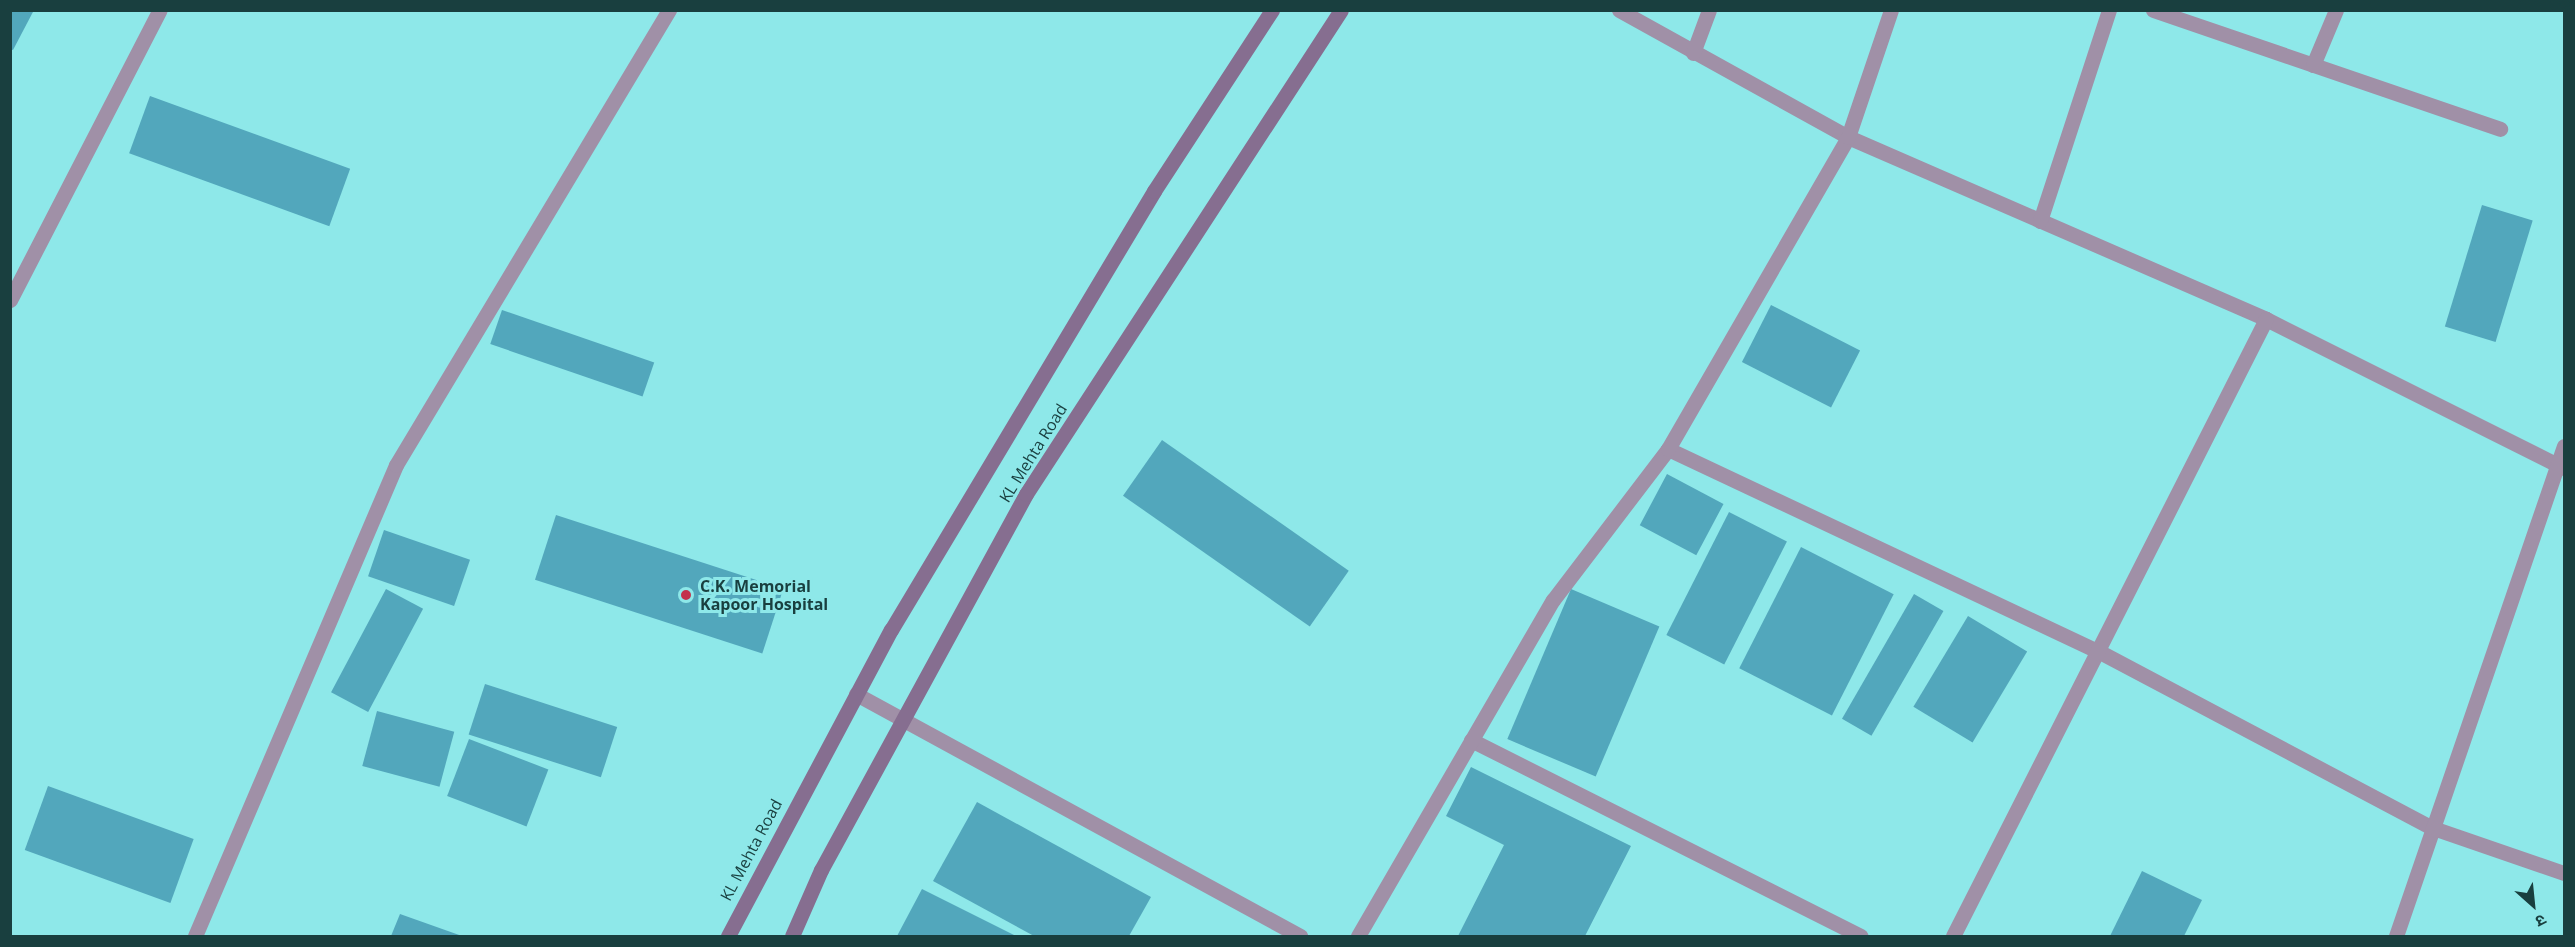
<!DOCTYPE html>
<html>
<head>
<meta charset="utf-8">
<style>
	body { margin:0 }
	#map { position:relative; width:2575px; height:947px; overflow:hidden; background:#8ee8e9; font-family:"Open Sans","Noto Sans Devanagari",sans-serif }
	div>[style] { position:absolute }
	.building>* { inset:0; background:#52a7bc; transform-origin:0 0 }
	.street>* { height:15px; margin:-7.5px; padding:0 7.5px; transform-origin:7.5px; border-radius:7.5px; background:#a090a7 }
	.secondary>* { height:15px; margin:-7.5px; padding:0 7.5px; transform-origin:7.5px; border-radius:7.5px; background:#866e90 }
	.dots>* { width:16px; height:16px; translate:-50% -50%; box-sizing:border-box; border:3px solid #8ee8e9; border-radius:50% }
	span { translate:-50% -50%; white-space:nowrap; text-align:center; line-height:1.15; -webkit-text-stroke:6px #8ee8e9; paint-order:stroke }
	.street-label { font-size:16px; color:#193f3f }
	.poi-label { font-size:16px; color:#193f3f; font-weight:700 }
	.left { translate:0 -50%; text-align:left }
	.frame { position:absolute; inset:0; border:12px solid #193f3f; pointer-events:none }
	.north { position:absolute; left:2503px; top:875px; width:60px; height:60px; -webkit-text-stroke:4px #8ee8e9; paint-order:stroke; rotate:153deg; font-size:16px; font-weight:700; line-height:24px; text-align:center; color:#193f3f }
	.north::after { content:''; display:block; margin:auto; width:21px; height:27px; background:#193f3f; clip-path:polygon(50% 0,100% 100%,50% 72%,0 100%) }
</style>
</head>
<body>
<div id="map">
	<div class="building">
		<i style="clip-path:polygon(10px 10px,34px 10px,13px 50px,10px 49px)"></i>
		<i style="left:150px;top:96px;width:213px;height:61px;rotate:20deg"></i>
		<i style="left:2482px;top:205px;width:53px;height:127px;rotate:17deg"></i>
		<i style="left:1771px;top:305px;width:100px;height:64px;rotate:27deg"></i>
		<i style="left:502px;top:310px;width:161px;height:36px;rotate:19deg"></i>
		<i style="left:1162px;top:440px;width:228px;height:68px;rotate:35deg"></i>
		<i style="left:1667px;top:474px;width:64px;height:58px;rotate:28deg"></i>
		<i style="left:1729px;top:512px;width:65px;height:138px;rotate:27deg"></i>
		<i style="left:556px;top:515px;width:239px;height:68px;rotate:18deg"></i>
		<i style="left:384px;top:530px;width:91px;height:49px;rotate:19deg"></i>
		<i style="left:1801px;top:547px;width:104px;height:136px;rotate:27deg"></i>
		<i style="left:386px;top:589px;width:42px;height:117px;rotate:28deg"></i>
		<i style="left:1571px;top:589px;width:96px;height:163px;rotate:23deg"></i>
		<i style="left:1914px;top:594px;width:34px;height:144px;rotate:30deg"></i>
		<i style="left:1968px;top:616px;width:69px;height:106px;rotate:31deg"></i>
		<i style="left:485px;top:684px;width:139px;height:53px;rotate:18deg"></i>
		<i style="left:377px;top:711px;width:80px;height:57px;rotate:15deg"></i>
		<i style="left:469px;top:739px;width:85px;height:61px;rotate:21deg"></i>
		<i style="clip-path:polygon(1471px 767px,1631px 846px,1585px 936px,1458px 936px,1504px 845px,1446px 816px)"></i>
		<i style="left:48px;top:786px;width:155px;height:68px;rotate:20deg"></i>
		<i style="clip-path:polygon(977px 802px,1151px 897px,1129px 936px,1034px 936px,933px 881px)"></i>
		<i style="clip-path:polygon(2142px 871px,2202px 900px,2184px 936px,2110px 936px)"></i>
		<i style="clip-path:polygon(922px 889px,1016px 936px,897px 936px)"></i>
		<i style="clip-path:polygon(400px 914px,462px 936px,391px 936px)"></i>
	</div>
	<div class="street">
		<i style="left:1619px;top:10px;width:262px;rotate:29deg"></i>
		<i style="left:1848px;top:137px;width:456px;rotate:23.5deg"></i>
		<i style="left:2266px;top:319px;width:333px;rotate:26.6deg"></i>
		<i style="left:2153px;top:10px;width:367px;rotate:18.9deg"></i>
		<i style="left:1693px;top:53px;width:46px;rotate:-69.6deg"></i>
		<i style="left:2313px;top:65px;width:60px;rotate:-67.3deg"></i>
		<i style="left:2040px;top:221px;width:222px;rotate:-71.9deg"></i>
		<i style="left:10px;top:300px;width:326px;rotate:-62.7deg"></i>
		<i style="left:1668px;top:449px;width:475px;rotate:25.2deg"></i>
		<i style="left:2098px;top:651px;width:379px;rotate:27.9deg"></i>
		<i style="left:2433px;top:828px;width:139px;rotate:19deg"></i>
		<i style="left:856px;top:694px;width:506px;rotate:28.59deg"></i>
		<i style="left:1471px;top:740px;width:436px;rotate:26.7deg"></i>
		<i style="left:195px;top:936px;width:512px;rotate:-66.89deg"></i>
		<i style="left:396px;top:465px;width:531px;rotate:-59.04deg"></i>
		<i style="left:1358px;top:936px;width:388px;rotate:-59.9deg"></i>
		<i style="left:1553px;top:600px;width:190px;rotate:-52.7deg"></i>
		<i style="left:1668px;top:449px;width:360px;rotate:-60deg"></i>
		<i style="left:1848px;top:137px;width:134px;rotate:-71.3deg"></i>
		<i style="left:1953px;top:936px;width:692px;rotate:-63.1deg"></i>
		<i style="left:2396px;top:936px;width:518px;rotate:-71.08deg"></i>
	</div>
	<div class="secondary">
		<i style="left:728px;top:936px;width:347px;rotate:-62deg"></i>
		<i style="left:891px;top:630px;width:512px;rotate:-59.07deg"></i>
		<i style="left:1154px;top:191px;width:216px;rotate:-56.9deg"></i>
		<i style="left:792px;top:936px;width:72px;rotate:-66.3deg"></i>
		<i style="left:821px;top:870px;width:428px;rotate:-61.4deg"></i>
		<i style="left:1026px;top:494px;width:577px;rotate:-56.94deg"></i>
	</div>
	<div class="dots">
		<i style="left:686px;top:595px;background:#c3324c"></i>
	</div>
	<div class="street-label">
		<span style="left:1033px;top:453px;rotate:-58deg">KL Mehta Road</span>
		<span style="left:751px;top:850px;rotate:-62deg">KL Mehta Road</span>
	</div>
	<div class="poi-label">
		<span class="left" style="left:700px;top:595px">C.K. Memorial<br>Kapoor Hospital</span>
	</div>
	<div class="frame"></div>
	<div class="north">उ</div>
</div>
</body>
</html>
